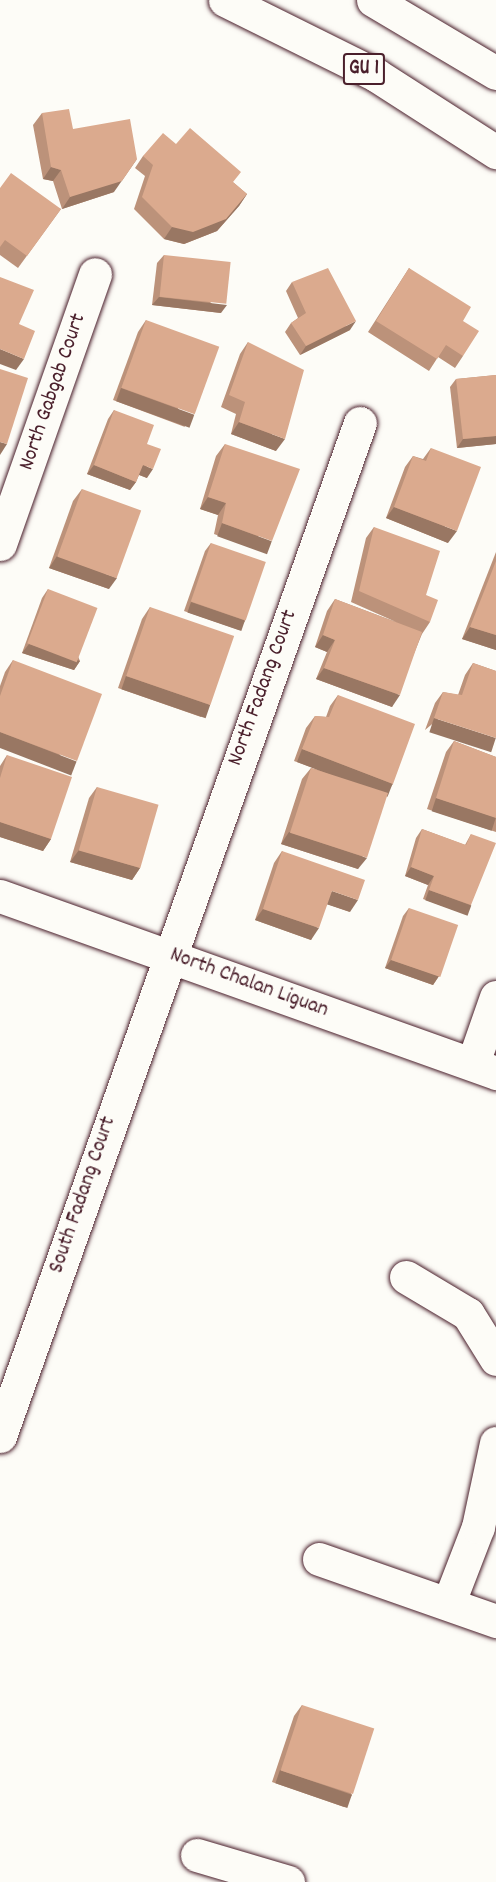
<!DOCTYPE html>
<html>
<head>
<meta charset="utf-8">
<style>
	body { margin:0 }
	#map { position:relative; width:496px; height:1882px; overflow:hidden; background:#fdfcf7; font-family:Dekko,sans-serif }
	div>[style] { position:absolute }
	.roads { filter:drop-shadow(0 0 2px #4a1f2b) drop-shadow(0 0 2px #4a1f2b) }
	.minor>* { height:33px; margin:-16.5px; padding:0 16.5px; transform-origin:16.5px; border-radius:16.5px; background:#fdfcf7 }
	.primary>* { height:33px; margin:-16.5px; padding:0 16.5px; transform-origin:16.5px; border-radius:16.5px; background:#fdfcf7 }
	.wall>* { inset:0; background:#bc927a }
	.shaded-wall>* { inset:0; background:#997763; transform-origin:0 0 }
	.building>* { inset:0; background:#dbaa8e; transform-origin:0 0 }
	span { translate:-50% -50%; white-space:nowrap; text-align:center; line-height:1.15; -webkit-text-stroke:5px #fdfcf7; paint-order:stroke }
	.shield-label span { padding:2px 4px; background:#fdfcf7; border:2px solid; border-radius:4px; -webkit-text-stroke-width:0 }
	.shield-label { font-size:21px; color:#4a1f2b; font-weight:700 }
	.street-label { font-size:22px; color:#4a1f2b }
</style>
</head>
<body>
<div id="map">
	<div class="roads">
		<div class="minor">
			<i style="left:0;top:544px;width:286px;rotate:-70.6deg"></i>
			<i style="left:0;top:896px;width:527px;rotate:19.64deg"></i>
			<i style="left:473px;top:1063px;width:70px;rotate:-70.8deg"></i>
			<i style="left:406px;top:1277px;width:72px;rotate:30.8deg"></i>
			<i style="left:468px;top:1314px;width:53px;rotate:58.1deg"></i>
			<i style="left:0;top:1436px;width:1075px;rotate:-70.44deg"></i>
			<i style="left:319px;top:1559px;width:188px;rotate:19.3deg"></i>
			<i style="left:449px;top:1602px;width:80px;rotate:-68.9deg"></i>
			<i style="left:478px;top:1527px;width:86px;rotate:-77.9deg"></i>
			<i style="left:197px;top:1855px;width:95px;rotate:16.5deg"></i>
		</div>
		<div class="primary">
			<i style="left:225px;top:0;width:169px;rotate:26.4deg"></i>
			<i style="left:376px;top:75px;width:143px;rotate:32.7deg"></i>
			<i style="left:373px;top:0;width:143px;rotate:30.7deg"></i>
		</div>
	</div>
	<div class="wall">
		<i style="clip-path:polygon(42px 113px,73px 129px,114px 192px,62px 209px,53px 181px,43px 179px,33px 125px)"></i>
		<i style="clip-path:polygon(176px 144px,234px 183px,247px 194px,239px 206px,217px 231px,184px 244px,164px 239px,134px 209px,145px 176px,135px 168px,143px 156px)"></i>
		<i style="clip-path:polygon(0 188px,61px 209px,18px 268px,0 255px)"></i>
		<i style="clip-path:polygon(164px 255px,221px 313px,152px 305px,157px 263px)"></i>
		<i style="clip-path:polygon(409px 268px,463px 321px,463px 356px,455px 368px,438px 357px,429px 371px,368px 332px)"></i>
		<i style="clip-path:polygon(292px 282px,350px 330px,300px 355px,285px 332px,291px 323px,298px 318px,286px 291px)"></i>
		<i style="clip-path:polygon(146px 320px,185px 427px,113px 400px,138px 332px)"></i>
		<i style="clip-path:polygon(248px 342px,276px 451px,231px 434px,236px 414px,221px 407px,240px 354px)"></i>
		<i style="clip-path:polygon(496px 375px,496px 444px,457px 448px,450px 387px,456px 379px)"></i>
		<i style="clip-path:polygon(114px 410px,147px 444px,147px 478px,139px 475px,136px 482px,130px 490px,87px 474px,108px 419px)"></i>
		<i style="clip-path:polygon(225px 444px,264px 552px,214px 534px,218px 515px,200px 509px,216px 456px)"></i>
		<i style="clip-path:polygon(431px 448px,448px 543px,386px 518px,405px 467px,413px 456px,423px 459px)"></i>
		<i style="clip-path:polygon(82px 489px,109px 589px,49px 568px,73px 501px)"></i>
		<i style="clip-path:polygon(374px 527px,426px 595px,430px 622px,422px 634px,392px 707px,316px 679px,327px 652px,315px 647px,327px 611px,335px 599px,396px 622px,351px 602px,366px 538px)"></i>
		<i style="clip-path:polygon(211px 543px,245px 621px,239px 630px,184px 611px,205px 551px)"></i>
		<i style="clip-path:polygon(496px 552px,496px 650px,462px 639px)"></i>
		<i style="clip-path:polygon(48px 589px,80px 661px,74px 670px,22px 653px,42px 598px)"></i>
		<i style="clip-path:polygon(150px 607px,210px 705px,201px 717px,118px 688px,142px 619px)"></i>
		<i style="clip-path:polygon(13px 660px,69px 773px,0 747px,0 686px,5px 672px)"></i>
		<i style="clip-path:polygon(473px 663px,496px 671px,425px 730px,435px 703px,443px 692px,458px 695px,465px 675px)"></i>
		<i style="clip-path:polygon(338px 695px,393px 784px,386px 793px,358px 869px,281px 844px,302px 779px,311px 768px,319px 770px,294px 761px,306px 728px,315px 716px,326px 717px,330px 706px)"></i>
		<i style="clip-path:polygon(454px 741px,496px 757px,496px 832px,427px 809px,446px 752px)"></i>
		<i style="clip-path:polygon(7px 755px,51px 839px,43px 851px,0 837px,0 766px)"></i>
		<i style="clip-path:polygon(97px 787px,140px 868px,132px 880px,70px 862px,89px 798px)"></i>
		<i style="clip-path:polygon(422px 829px,465px 845px,471px 834px,471px 905px,465px 914px,423px 899px,428px 885px,405px 876px,416px 838px)"></i>
		<i style="clip-path:polygon(282px 851px,350px 912px,327px 904px,311px 940px,255px 920px,274px 863px)"></i>
		<i style="clip-path:polygon(409px 908px,439px 976px,433px 985px,385px 968px,403px 916px)"></i>
		<i style="clip-path:polygon(302px 1705px,352px 1795px,344px 1807px,272px 1782px,294px 1716px)"></i>
	</div>
	<div class="shaded-wall">
		<i style="clip-path:polygon(137px 159px,114px 192px,62px 209px,70px 197px)"></i>
		<i style="clip-path:polygon(51px 167px,61px 170px,53px 181px,43px 179px)"></i>
		<i style="clip-path:polygon(247px 194px,239px 206px,217px 231px,184px 244px,164px 239px,172px 227px)"></i>
		<i style="clip-path:polygon(159px 297px,227px 305px,221px 313px,152px 305px)"></i>
		<i style="clip-path:polygon(356px 321px,350px 330px,300px 355px,306px 346px)"></i>
		<i style="clip-path:polygon(0 349px,24px 359px,16px 370px,0 364px)"></i>
		<i style="left:121px;top:388px;width:78px;height:14px;rotate:20deg"></i>
		<i style="clip-path:polygon(239px 422px,285px 439px,276px 451px,231px 434px)"></i>
		<i style="clip-path:polygon(496px 436px,496px 444px,457px 448px,463px 439px)"></i>
		<i style="clip-path:polygon(0 442px,7px 444px,0 455px)"></i>
		<i style="clip-path:polygon(94px 465px,136px 482px,130px 490px,87px 474px)"></i>
		<i style="clip-path:polygon(143px 465px,153px 469px,147px 478px,137px 474px)"></i>
		<i style="clip-path:polygon(208px 497px,226px 503px,218px 515px,200px 509px)"></i>
		<i style="clip-path:polygon(394px 507px,457px 531px,448px 543px,386px 518px)"></i>
		<i style="left:222px;top:523px;width:53px;height:14px;rotate:20deg"></i>
		<i style="clip-path:polygon(57px 556px,117px 578px,109px 589px,49px 568px)"></i>
		<i style="left:191px;top:602px;width:57px;height:11px;rotate:19deg"></i>
		<i style="clip-path:polygon(470px 627px,496px 635px,496px 650px,462px 639px)"></i>
		<i style="clip-path:polygon(323px 635px,335px 640px,327px 652px,315px 647px)"></i>
		<i style="clip-path:polygon(29px 644px,80px 661px,74px 670px,22px 653px)"></i>
		<i style="clip-path:polygon(324px 668px,400px 695px,392px 707px,316px 679px)"></i>
		<i style="left:126px;top:676px;width:89px;height:14px;rotate:19deg"></i>
		<i style="left:434px;top:718px;width:65px;height:15px;rotate:18deg"></i>
		<i style="left:0;top:732px;width:82px;height:15px;rotate:21deg"></i>
		<i style="left:302px;top:749px;width:97px;height:14px;rotate:21deg"></i>
		<i style="left:436px;top:798px;width:63px;height:14px;rotate:18deg"></i>
		<i style="clip-path:polygon(0 822px,51px 839px,43px 851px,0 837px)"></i>
		<i style="clip-path:polygon(289px 832px,367px 858px,358px 869px,281px 844px)"></i>
		<i style="clip-path:polygon(79px 850px,140px 868px,132px 880px,70px 862px)"></i>
		<i style="clip-path:polygon(411px 867px,434px 876px,428px 885px,405px 876px)"></i>
		<i style="left:429px;top:890px;width:45px;height:11px;rotate:20deg"></i>
		<i style="clip-path:polygon(332px 891px,358px 900px,350px 912px,323px 903px)"></i>
		<i style="clip-path:polygon(263px 909px,319px 928px,311px 940px,255px 920px)"></i>
		<i style="clip-path:polygon(391px 960px,439px 976px,433px 985px,385px 968px)"></i>
		<i style="left:280px;top:1770px;width:76px;height:14px;rotate:19deg"></i>
	</div>
	<div class="building">
		<i style="clip-path:polygon(69px 109px,73px 129px,130px 119px,137px 159px,122px 181px,70px 197px,61px 170px,51px 167px,42px 113px)"></i>
		<i style="clip-path:polygon(190px 128px,241px 172px,233px 182px,247px 194px,226px 219px,193px 232px,172px 227px,142px 197px,153px 165px,143px 156px,163px 133px,176px 144px)"></i>
		<i style="clip-path:polygon(11px 173px,61px 209px,27px 256px,5px 240px,0 247px,0 188px)"></i>
		<i style="left:164px;top:255px;width:67px;height:42px;rotate:6deg"></i>
		<i style="clip-path:polygon(328px 268px,356px 321px,306px 346px,291px 323px,306px 313px,292px 282px)"></i>
		<i style="clip-path:polygon(409px 268px,471px 307px,463px 321px,479px 331px,463px 356px,446px 345px,437px 359px,376px 321px)"></i>
		<i style="clip-path:polygon(0 277px,34px 290px,19px 324px,35px 331px,24px 359px,0 349px)"></i>
		<i style="left:146px;top:320px;width:78px;height:72px;rotate:20deg"></i>
		<i style="clip-path:polygon(248px 342px,304px 370px,285px 439px,239px 422px,245px 402px,229px 395px)"></i>
		<i style="clip-path:polygon(0 369px,28px 378px,7px 444px,0 442px)"></i>
		<i style="clip-path:polygon(496px 375px,496px 436px,463px 439px,456px 379px)"></i>
		<i style="clip-path:polygon(114px 410px,154px 425px,147px 444px,161px 449px,153px 469px,143px 465px,136px 482px,94px 465px)"></i>
		<i style="clip-path:polygon(225px 444px,300px 469px,272px 541px,222px 523px,226px 503px,208px 497px)"></i>
		<i style="clip-path:polygon(431px 448px,481px 467px,457px 531px,394px 507px,413px 456px,426px 461px)"></i>
		<i style="left:82px;top:489px;width:63px;height:72px;rotate:20deg"></i>
		<i style="clip-path:polygon(374px 527px,440px 551px,426px 595px,438px 600px,430px 622px,359px 591px)"></i>
		<i style="left:211px;top:543px;width:58px;height:62px;rotate:19deg"></i>
		<i style="clip-path:polygon(496px 561px,496px 635px,470px 627px)"></i>
		<i style="left:48px;top:589px;width:53px;height:58px;rotate:21deg"></i>
		<i style="clip-path:polygon(335px 599px,422px 632px,400px 695px,324px 668px,335px 640px,323px 635px)"></i>
		<i style="left:150px;top:607px;width:89px;height:73px;rotate:19deg"></i>
		<i style="clip-path:polygon(13px 660px,102px 694px,77px 761px,0 732px,0 696px)"></i>
		<i style="clip-path:polygon(473px 663px,496px 671px,496px 738px,434px 718px,443px 692px,462px 695px)"></i>
		<i style="clip-path:polygon(338px 695px,415px 724px,393px 784px,302px 749px,315px 716px,329px 717px)"></i>
		<i style="clip-path:polygon(454px 741px,496px 757px,496px 818px,436px 798px)"></i>
		<i style="clip-path:polygon(7px 755px,72px 777px,51px 839px,0 822px,0 778px)"></i>
		<i style="left:311px;top:768px;width:81px;height:68px;rotate:18deg"></i>
		<i style="left:97px;top:787px;width:64px;height:66px;rotate:16deg"></i>
		<i style="clip-path:polygon(422px 829px,466px 845px,471px 834px,496px 843px,471px 905px,429px 890px,434px 876px,411px 867px)"></i>
		<i style="clip-path:polygon(282px 851px,365px 880px,358px 900px,332px 891px,319px 928px,263px 909px)"></i>
		<i style="left:409px;top:908px;width:52px;height:55px;rotate:19deg"></i>
		<i style="left:302px;top:1705px;width:76px;height:69px;rotate:18deg"></i>
	</div>
	<div class="shield-label">
		<span style="left:364px;top:69px">GU 1</span>
	</div>
	<div class="street-label">
		<span style="left:53px;top:392px;rotate:-71deg">North Gabgab Court</span>
		<span style="left:263px;top:688px;rotate:-70deg">North Fadang Court</span>
		<span style="left:249px;top:983px;rotate:20deg">North Chalan Liguan</span>
		<span style="left:83px;top:1195px;rotate:-71deg">South Fadang Court</span>
	</div>
</div>
</body>
</html>
